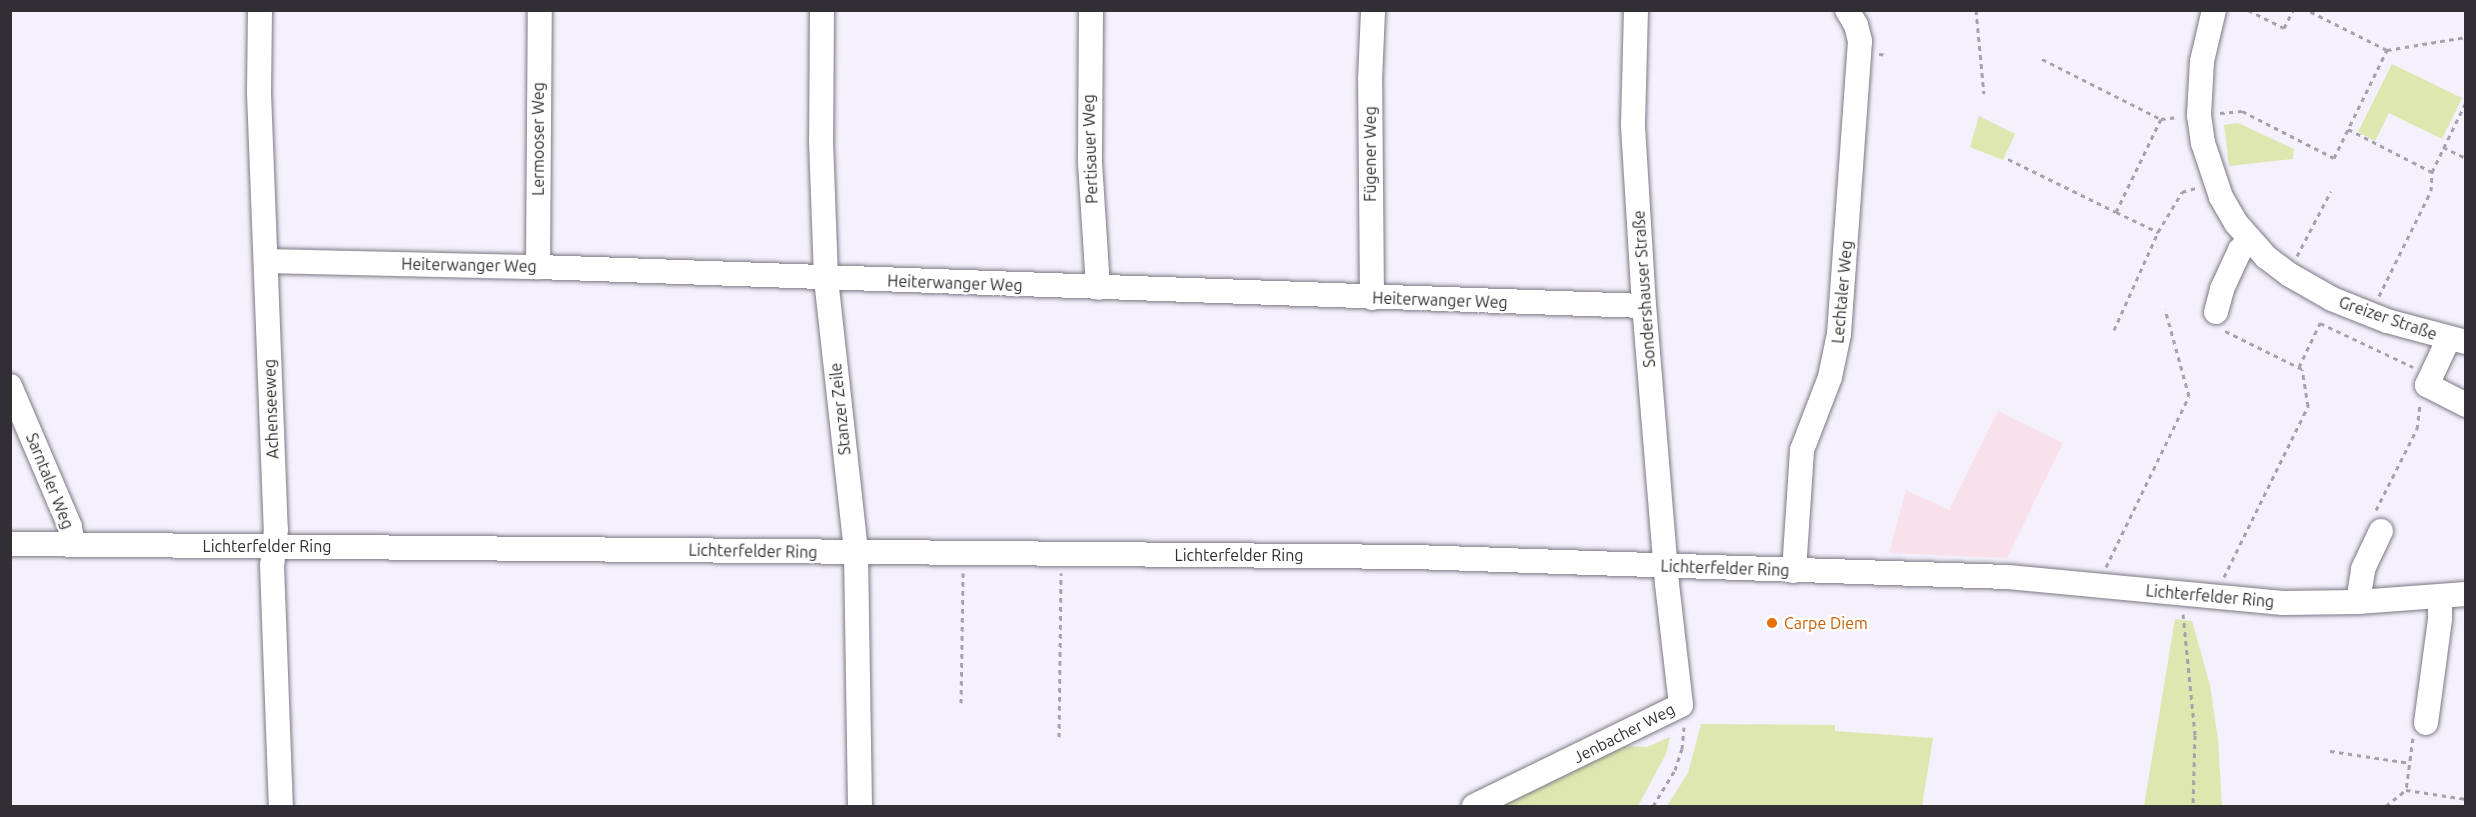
<!DOCTYPE html>
<html>
<head>
<meta charset="utf-8">
<style>
	body { margin:0 }
	#map { position:relative; width:2476px; height:817px; overflow:hidden; background:#f4f0fc; font-family:Ubuntu,sans-serif }
	div>[style] { position:absolute }
	.commercial>* { inset:0; background:#f9e1eb }
	.green>* { inset:0; background:#dee7b0 }
	.path>* { height:3px; margin-top:-1.5px; transform-origin:0; background:repeating-linear-gradient(90deg,#a5a2ab 0 4.5px,transparent 0 9px) }
	.roads { filter:drop-shadow(0 0 2px #7c7983) drop-shadow(0 0 2px #7c7983) }
	.minor>* { height:24px; margin:-12px; padding:0 12px; transform-origin:12px; border-radius:12px; background:#fff }
	.dots>* { width:16px; height:16px; translate:-50% -50%; box-sizing:border-box; border:3px solid #fff; border-radius:50% }
	span { translate:-50% -50%; white-space:nowrap; text-align:center; line-height:1.15; -webkit-text-stroke:5px #fff; paint-order:stroke }
	.street-label { font-size:16px; color:#312f33 }
	.food-label { font-size:16px; color:#c56008 }
	.left { translate:0 -50%; text-align:left }
	.frame { position:absolute; inset:0; border:12px solid #312f33; pointer-events:none }
</style>
</head>
<body>
<div id="map">
	<div class="commercial">
		<i style="clip-path:polygon(1998px 411px,2063px 443px,2007px 558px,1889px 553px,1906px 490px,1949px 510px)"></i>
	</div>
	<div class="green">
		<i style="clip-path:polygon(2392px 64px,2462px 98px,2442px 139px,2389px 113px,2375px 141px,2358px 132px)"></i>
		<i style="clip-path:polygon(1979px 116px,2015px 134px,2003px 160px,1970px 147px)"></i>
		<i style="clip-path:polygon(2238px 123px,2294px 149px,2293px 159px,2229px 166px,2224px 125px)"></i>
		<i style="clip-path:polygon(2175px 619px,2192px 621px,2210px 685px,2218px 740px,2222px 806px,2144px 806px)"></i>
		<i style="clip-path:polygon(1701px 724px,1835px 725px,1835px 731px,1933px 738px,1922px 806px,1667px 806px,1688px 773px)"></i>
		<i style="clip-path:polygon(1670px 737px,1666px 754px,1638px 806px,1500px 806px,1625px 746px,1647px 747px)"></i>
	</div>
	<div class="path">
		<i style="left:1976px;top:10px;width:84px;rotate:84.6deg"></i>
		<i style="left:2248px;top:10px;width:40px;rotate:26.6deg"></i>
		<i style="left:2284px;top:28px;width:20px;rotate:-63deg"></i>
		<i style="left:2387px;top:50px;width:80px;rotate:-9.3deg"></i>
		<i style="left:1879px;top:54px;width:8px;rotate:7deg"></i>
		<i style="left:2042px;top:59px;width:133px;rotate:26.8deg"></i>
		<i style="left:2161px;top:119px;width:17px;rotate:-7deg"></i>
		<i style="left:2220px;top:113px;width:22px;rotate:-5deg"></i>
		<i style="left:2242px;top:111px;width:103px;rotate:27.1deg"></i>
		<i style="left:2334px;top:158px;width:120px;rotate:-63.9deg"></i>
		<i style="left:2387px;top:50px;width:89px;rotate:-153.4deg"></i>
		<i style="left:2348px;top:129px;width:94px;rotate:27.1deg"></i>
		<i style="left:2443px;top:147px;width:25px;rotate:26deg"></i>
		<i style="left:2008px;top:159px;width:120px;rotate:26.1deg"></i>
		<i style="left:2116px;top:212px;width:103px;rotate:-64.2deg"></i>
		<i style="left:2116px;top:212px;width:47px;rotate:25.5deg"></i>
		<i style="left:2297px;top:256px;width:73px;rotate:-62.4deg"></i>
		<i style="left:2379px;top:296px;width:117px;rotate:-63.7deg"></i>
		<i style="left:2431px;top:191px;width:19px;rotate:-87deg"></i>
		<i style="left:2432px;top:172px;width:78px;rotate:-64.1deg"></i>
		<i style="left:2320px;top:323px;width:103px;rotate:25.3deg"></i>
		<i style="left:2114px;top:330px;width:107px;rotate:-65.8deg"></i>
		<i style="left:2158px;top:232px;width:47px;rotate:-59deg"></i>
		<i style="left:2182px;top:192px;width:15px;rotate:-16deg"></i>
		<i style="left:2299px;top:367px;width:49px;rotate:-64.5deg"></i>
		<i style="left:2376px;top:510px;width:91px;rotate:-63.2deg"></i>
		<i style="left:2417px;top:429px;width:26px;rotate:-83deg"></i>
		<i style="left:2106px;top:567px;width:190px;rotate:-64.1deg"></i>
		<i style="left:2189px;top:396px;width:90px;rotate:-105.4deg"></i>
		<i style="left:2224px;top:577px;width:191px;rotate:-63.8deg"></i>
		<i style="left:2308px;top:406px;width:37px;rotate:-99deg"></i>
		<i style="left:2302px;top:369px;width:86px;rotate:-153.7deg"></i>
		<i style="left:2183px;top:614px;width:122px;rotate:84.3deg"></i>
		<i style="left:2195px;top:735px;width:71px;rotate:91.6deg"></i>
		<i style="left:961px;top:703px;width:130px;rotate:-89.1deg"></i>
		<i style="left:1059px;top:737px;width:164px;rotate:-89.3deg"></i>
		<i style="left:2413px;top:738px;width:52px;rotate:97.7deg"></i>
		<i style="left:2406px;top:790px;width:61px;rotate:8.5deg"></i>
		<i style="left:2330px;top:751px;width:81px;rotate:8.5deg"></i>
		<i style="left:1653px;top:806px;width:42px;rotate:-58.6deg"></i>
		<i style="left:1675px;top:770px;width:22px;rotate:-72deg"></i>
		<i style="left:1682px;top:749px;width:22px;rotate:-85deg"></i>
		<i style="left:2386px;top:806px;width:26px;rotate:-39deg"></i>
	</div>
	<div class="roads">
		<div class="minor">
			<i style="left:260px;top:10px;width:83px;rotate:90.7deg"></i>
			<i style="left:259px;top:93px;width:436px;rotate:87.8deg"></i>
			<i style="left:276px;top:529px;width:36px;rotate:96deg"></i>
			<i style="left:272px;top:565px;width:241px;rotate:87.9deg"></i>
			<i style="left:822px;top:10px;width:131px;rotate:90.4deg"></i>
			<i style="left:821px;top:141px;width:138px;rotate:87.9deg"></i>
			<i style="left:826px;top:279px;width:275px;rotate:83.7deg"></i>
			<i style="left:856px;top:552px;width:254px;rotate:89.1deg"></i>
			<i style="left:1091px;top:10px;width:153px;rotate:90.4deg"></i>
			<i style="left:1090px;top:163px;width:125px;rotate:86.3deg"></i>
			<i style="left:2214px;top:10px;width:52px;rotate:103.2deg"></i>
			<i style="left:2202px;top:61px;width:54px;rotate:93.2deg"></i>
			<i style="left:2199px;top:115px;width:28px;rotate:82deg"></i>
			<i style="left:2203px;top:143px;width:57px;rotate:71.6deg"></i>
			<i style="left:2221px;top:197px;width:30px;rotate:60deg"></i>
			<i style="left:2236px;top:223px;width:45px;rotate:48.6deg"></i>
			<i style="left:2266px;top:257px;width:30px;rotate:37deg"></i>
			<i style="left:2290px;top:275px;width:48px;rotate:29.7deg"></i>
			<i style="left:2332px;top:299px;width:59px;rotate:21.8deg"></i>
			<i style="left:2387px;top:321px;width:82px;rotate:14.9deg"></i>
			<i style="left:266px;top:261px;width:272px;rotate:1.3deg"></i>
			<i style="left:538px;top:267px;width:1107px;rotate:2.02deg"></i>
			<i style="left:538px;top:267px;width:257px;rotate:-89.6deg"></i>
			<i style="left:1372px;top:298px;width:218px;rotate:-90.5deg"></i>
			<i style="left:1370px;top:80px;width:70px;rotate:-87.5deg"></i>
			<i style="left:2216px;top:312px;width:24px;rotate:-75deg"></i>
			<i style="left:2222px;top:289px;width:43px;rotate:-65.2deg"></i>
			<i style="left:2240px;top:250px;width:14px;rotate:-45deg"></i>
			<i style="left:2449px;top:338px;width:52px;rotate:115.1deg"></i>
			<i style="left:2427px;top:385px;width:44px;rotate:27.1deg"></i>
			<i style="left:10px;top:386px;width:153px;rotate:66.9deg"></i>
			<i style="left:70px;top:527px;width:18px;rotate:81deg"></i>
			<i style="left:10px;top:544px;width:1404px;rotate:0.53deg"></i>
			<i style="left:1414px;top:557px;width:594px;rotate:1.93deg"></i>
			<i style="left:2008px;top:577px;width:276px;rotate:5.4deg"></i>
			<i style="left:2283px;top:603px;width:75px;rotate:-0.8deg"></i>
			<i style="left:2358px;top:602px;width:108px;rotate:-4.2deg"></i>
			<i style="left:1794px;top:571px;width:121px;rotate:-86.2deg"></i>
			<i style="left:1802px;top:450px;width:78px;rotate:-69deg"></i>
			<i style="left:1830px;top:377px;width:44px;rotate:-78.2deg"></i>
			<i style="left:1839px;top:334px;width:294px;rotate:-85.9deg"></i>
			<i style="left:1860px;top:41px;width:16px;rotate:-104deg"></i>
			<i style="left:1856px;top:25px;width:17px;rotate:-121deg"></i>
			<i style="left:2358px;top:602px;width:33px;rotate:-81deg"></i>
			<i style="left:2363px;top:569px;width:42px;rotate:-64.7deg"></i>
			<i style="left:2426px;top:723px;width:105px;rotate:-82.3deg"></i>
			<i style="left:2440px;top:619px;width:23px;rotate:-90deg"></i>
			<i style="left:1474px;top:806px;width:230px;rotate:-26deg"></i>
			<i style="left:1681px;top:705px;width:122px;rotate:-96.6deg"></i>
			<i style="left:1667px;top:584px;width:279px;rotate:-94.7deg"></i>
			<i style="left:1644px;top:306px;width:182px;rotate:-93.5deg"></i>
			<i style="left:1633px;top:124px;width:114px;rotate:-88.5deg"></i>
		</div>
	</div>
	<div class="dots">
		<i style="left:1772px;top:623px;background:#e8710a"></i>
	</div>
	<div class="street-label">
		<span style="left:538px;top:139px;rotate:-90deg">Lermooser Weg</span>
		<span style="left:1090px;top:149px;rotate:-92deg">Pertisauer Weg</span>
		<span style="left:1370px;top:154px;rotate:-90deg">Fügener Weg</span>
		<span style="left:469px;top:265px;rotate:1deg">Heiterwanger Weg</span>
		<span style="left:955px;top:283px;rotate:2deg">Heiterwanger Weg</span>
		<span style="left:1644px;top:289px;rotate:-94deg">Sondershauser Straße</span>
		<span style="left:1842px;top:292px;rotate:-85deg">Lechtaler Weg</span>
		<span style="left:1440px;top:300px;rotate:2deg">Heiterwanger Weg</span>
		<span style="left:2388px;top:318px;rotate:19deg">Greizer Straße</span>
		<span style="left:271px;top:409px;rotate:-92deg">Achenseeweg</span>
		<span style="left:840px;top:409px;rotate:-96deg">Stanzer Zeile</span>
		<span style="left:50px;top:481px;rotate:68deg">Sarntaler Weg</span>
		<span style="left:267px;top:546px">Lichterfelder Ring</span>
		<span style="left:753px;top:551px;rotate:1deg">Lichterfelder Ring</span>
		<span style="left:1239px;top:555px">Lichterfelder Ring</span>
		<span style="left:1725px;top:568px;rotate:2deg">Lichterfelder Ring</span>
		<span style="left:2210px;top:596px;rotate:5deg">Lichterfelder Ring</span>
		<span style="left:1624px;top:733px;rotate:-27deg">Jenbacher Weg</span>
	</div>
	<div class="food-label">
		<span class="left" style="left:1784px;top:623px">Carpe Diem</span>
	</div>
	<div class="frame"></div>
</div>
</body>
</html>
